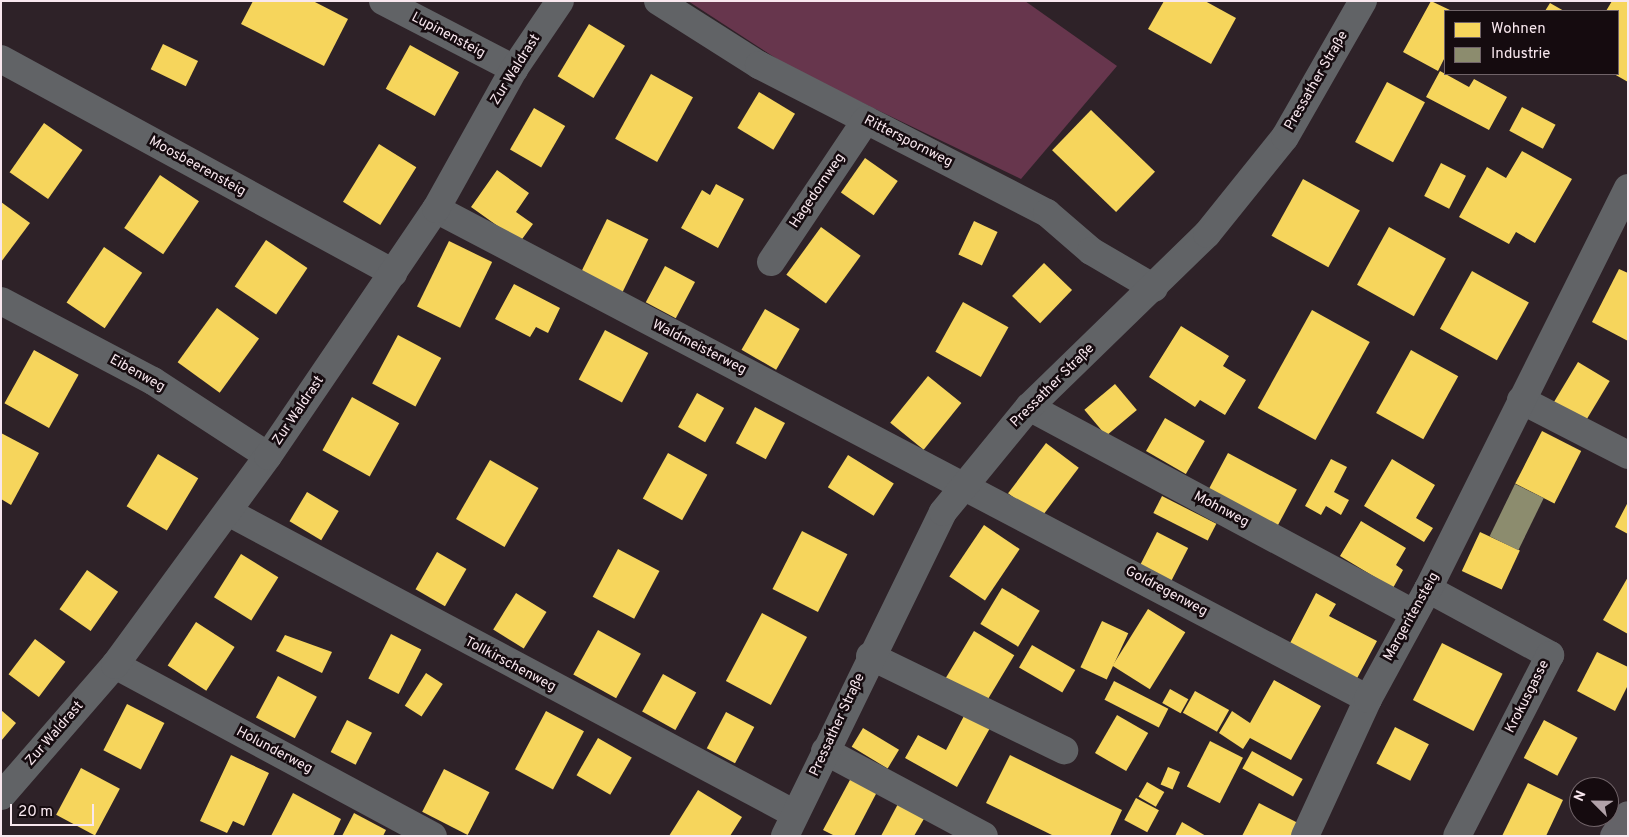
<!DOCTYPE html>
<html>
<head>
<meta charset="utf-8">
<style>
	body { margin:0 }
	#map { position:relative; width:1629px; height:837px; overflow:hidden; background:#2e2228; font-family:Overpass,sans-serif }
	div>[style] { position:absolute }
	.green>* { inset:0; background:#67364d }
	.homes>* { inset:0; background:#f6d55c; transform-origin:0 0 }
	.industry>* { inset:0; background:#8c8c6e; transform-origin:0 0 }
	.minor>* { height:28px; margin:-14px; padding:0 14px; transform-origin:14px; border-radius:14px; background:#616366 }
	.major>* { height:28px; margin:-14px; padding:0 14px; transform-origin:14px; border-radius:14px; background:#646368 }
	span { translate:-50% -50%; white-space:nowrap; text-align:center; line-height:1.15; -webkit-text-stroke:5px #150b0f; paint-order:stroke }
	.street-label { font-size:14px; color:#f8e7ee }
	.frame { position:absolute; inset:0; border:2px solid #f8e7ee; pointer-events:none }
	.legend { position:absolute; left:1444px; top:10px; width:175px; height:65px; box-sizing:border-box; background:#150b0f; border:1px solid #706368; margin:0; padding:6px 9px; list-style:none; font-size:15px; color:#f8e7ee }
	.legend li { display:flex; align-items:center; gap:10px; height:25px }
	.legend b { width:25px; border:1px solid #706368 }
	.north { position:absolute; left:1569px; top:777px; width:50px; height:50px; box-sizing:border-box; background:#150b0f; border:1px solid #706368; border-radius:50%; rotate:293deg; font-size:14px; font-weight:700; line-height:20px; text-align:center; color:#f8e7ee }
	.north::after { content:''; display:block; margin:auto; width:18px; height:22px; background:#b1a2a9; clip-path:polygon(50% 0,100% 100%,50% 72%,0 100%) }
	.scale { position:absolute; left:10px; top:804px; width:84px; height:22px; box-sizing:border-box; border:2px solid #f8e7ee; border-top:0; padding-left:6px; font-size:15px; line-height:18px; white-space:nowrap; color:#f8e7ee; -webkit-text-stroke:4px #150b0f; paint-order:stroke }
</style>
</head>
<body>
<div id="map">
	<div class="green">
		<i style="clip-path:polygon(688px 1px,1025px 1px,1117px 66px,1021px 179px,794px 70px)"></i>
	</div>
	<div class="homes">
		<i style="clip-path:polygon(253px 1px,313px 1px,348px 19px,324px 66px,241px 24px)"></i>
		<i style="clip-path:polygon(1164px 1px,1205px 1px,1236px 18px,1211px 64px,1148px 29px)"></i>
		<i style="clip-path:polygon(1431px 1px,1452px 11px,1445px 11px,1445px 57px,1438px 71px,1403px 52px)"></i>
		<i style="clip-path:polygon(1612px 1px,1628px 1px,1628px 82px,1614px 74px,1618px 74px,1618px 11px,1606px 11px)"></i>
		<i style="clip-path:polygon(1550px 3px,1564px 11px,1545px 11px)"></i>
		<i style="left:589px;top:24px;width:42px;height:61px;rotate:31deg"></i>
		<i style="left:163px;top:44px;width:39px;height:28px;rotate:26deg"></i>
		<i style="left:410px;top:45px;width:56px;height:50px;rotate:29deg"></i>
		<i style="clip-path:polygon(1440px 71px,1469px 87px,1474px 79px,1507px 97px,1489px 130px,1426px 97px)"></i>
		<i style="left:651px;top:74px;width:48px;height:74px;rotate:29deg"></i>
		<i style="left:1387px;top:82px;width:43px;height:68px;rotate:28deg"></i>
		<i style="left:759px;top:92px;width:42px;height:42px;rotate:31deg"></i>
		<i style="left:1522px;top:107px;width:38px;height:27px;rotate:28deg"></i>
		<i style="left:534px;top:108px;width:36px;height:48px;rotate:30deg"></i>
		<i style="left:1091px;top:110px;width:89px;height:56px;rotate:44deg"></i>
		<i style="left:44px;top:123px;width:47px;height:60px;rotate:35deg"></i>
		<i style="left:379px;top:144px;width:44px;height:68px;rotate:32deg"></i>
		<i style="clip-path:polygon(1522px 151px,1572px 179px,1535px 243px,1516px 232px,1509px 244px,1459px 217px,1487px 167px,1506px 178px)"></i>
		<i style="left:865px;top:158px;width:40px;height:42px;rotate:35deg"></i>
		<i style="left:1441px;top:163px;width:28px;height:37px;rotate:27deg"></i>
		<i style="clip-path:polygon(497px 170px,529px 193px,516px 212px,533px 224px,520px 242px,471px 207px)"></i>
		<i style="left:160px;top:175px;width:47px;height:64px;rotate:34deg"></i>
		<i style="left:1303px;top:179px;width:65px;height:65px;rotate:29deg"></i>
		<i style="clip-path:polygon(716px 184px,744px 199px,718px 248px,681px 228px,702px 190px,710px 195px)"></i>
		<i style="clip-path:polygon(1px 202px,30px 223px,1px 262px)"></i>
		<i style="left:607px;top:219px;width:46px;height:59px;rotate:26deg"></i>
		<i style="left:974px;top:221px;width:26px;height:37px;rotate:25deg"></i>
		<i style="left:821px;top:227px;width:49px;height:59px;rotate:36deg"></i>
		<i style="left:1389px;top:227px;width:65px;height:66px;rotate:29deg"></i>
		<i style="left:266px;top:240px;width:50px;height:56px;rotate:34deg"></i>
		<i style="left:449px;top:241px;width:48px;height:73px;rotate:26deg"></i>
		<i style="left:104px;top:247px;width:46px;height:67px;rotate:34deg"></i>
		<i style="left:1044px;top:263px;width:39px;height:46px;rotate:44deg"></i>
		<i style="left:665px;top:266px;width:34px;height:41px;rotate:28deg"></i>
		<i style="clip-path:polygon(1619px 269px,1628px 273px,1628px 341px,1592px 322px)"></i>
		<i style="left:1472px;top:271px;width:65px;height:66px;rotate:29deg"></i>
		<i style="clip-path:polygon(514px 284px,560px 308px,548px 333px,536px 327px,530px 337px,495px 319px)"></i>
		<i style="left:963px;top:302px;width:52px;height:57px;rotate:29deg"></i>
		<i style="left:217px;top:308px;width:52px;height:67px;rotate:36deg"></i>
		<i style="left:765px;top:309px;width:40px;height:47px;rotate:30deg"></i>
		<i style="left:1312px;top:310px;width:66px;height:112px;rotate:29deg"></i>
		<i style="clip-path:polygon(1181px 326px,1229px 356px,1223px 366px,1246px 380px,1225px 415px,1200px 400px,1195px 407px,1149px 377px)"></i>
		<i style="left:605px;top:330px;width:49px;height:56px;rotate:28deg"></i>
		<i style="left:398px;top:335px;width:49px;height:55px;rotate:28deg"></i>
		<i style="left:34px;top:350px;width:51px;height:61px;rotate:29deg"></i>
		<i style="left:1411px;top:350px;width:54px;height:72px;rotate:29deg"></i>
		<i style="left:1578px;top:362px;width:37px;height:56px;rotate:31deg"></i>
		<i style="left:928px;top:376px;width:43px;height:60px;rotate:39deg"></i>
		<i style="left:1115px;top:384px;width:34px;height:40px;rotate:50deg"></i>
		<i style="left:697px;top:393px;width:31px;height:39px;rotate:29deg"></i>
		<i style="left:352px;top:397px;width:54px;height:61px;rotate:29deg"></i>
		<i style="left:755px;top:407px;width:34px;height:41px;rotate:28deg"></i>
		<i style="left:1165px;top:418px;width:46px;height:38px;rotate:30deg"></i>
		<i style="left:1542px;top:431px;width:44px;height:59px;rotate:27deg"></i>
		<i style="clip-path:polygon(1px 433px,39px 453px,11px 505px,1px 499px)"></i>
		<i style="left:1046px;top:443px;width:41px;height:63px;rotate:37deg"></i>
		<i style="left:668px;top:453px;width:45px;height:52px;rotate:29deg"></i>
		<i style="left:1228px;top:453px;width:78px;height:45px;rotate:28deg"></i>
		<i style="left:158px;top:454px;width:47px;height:61px;rotate:31deg"></i>
		<i style="left:848px;top:455px;width:54px;height:38px;rotate:32deg"></i>
		<i style="clip-path:polygon(1331px 459px,1347px 467px,1334px 492px,1349px 500px,1341px 515px,1326px 506px,1321px 515px,1305px 506px)"></i>
		<i style="clip-path:polygon(1392px 459px,1435px 485px,1416px 518px,1433px 528px,1424px 542px,1364px 506px)"></i>
		<i style="left:490px;top:460px;width:56px;height:68px;rotate:30deg"></i>
		<i style="left:307px;top:492px;width:37px;height:34px;rotate:31deg"></i>
		<i style="left:1162px;top:496px;width:61px;height:19px;rotate:27deg"></i>
		<i style="clip-path:polygon(1628px 502px,1628px 534px,1615px 527px)"></i>
		<i style="clip-path:polygon(1361px 521px,1406px 548px,1396px 565px,1403px 570px,1393px 588px,1340px 556px)"></i>
		<i style="left:984px;top:525px;width:43px;height:62px;rotate:34deg"></i>
		<i style="left:802px;top:531px;width:51px;height:65px;rotate:27deg"></i>
		<i style="left:1157px;top:532px;width:35px;height:37px;rotate:27deg"></i>
		<i style="left:1480px;top:532px;width:44px;height:43px;rotate:25deg"></i>
		<i style="left:618px;top:549px;width:47px;height:54px;rotate:28deg"></i>
		<i style="left:437px;top:552px;width:34px;height:43px;rotate:30deg"></i>
		<i style="left:241px;top:554px;width:44px;height:51px;rotate:32deg"></i>
		<i style="left:87px;top:570px;width:38px;height:48px;rotate:35deg"></i>
		<i style="clip-path:polygon(1628px 577px,1628px 634px,1603px 620px)"></i>
		<i style="left:1002px;top:588px;width:44px;height:42px;rotate:31deg"></i>
		<i style="left:516px;top:593px;width:36px;height:43px;rotate:32deg"></i>
		<i style="clip-path:polygon(1316px 593px,1336px 604px,1329px 616px,1377px 641px,1355px 682px,1288px 647px)"></i>
		<i style="left:1148px;top:609px;width:44px;height:67px;rotate:32deg"></i>
		<i style="left:762px;top:613px;width:51px;height:77px;rotate:28deg"></i>
		<i style="left:1102px;top:621px;width:29px;height:51px;rotate:25deg"></i>
		<i style="left:196px;top:622px;width:46px;height:52px;rotate:33deg"></i>
		<i style="left:598px;top:630px;width:49px;height:51px;rotate:29deg"></i>
		<i style="left:974px;top:631px;width:47px;height:56px;rotate:31deg"></i>
		<i style="left:391px;top:634px;width:34px;height:50px;rotate:27deg"></i>
		<i style="clip-path:polygon(285px 635px,332px 652px,322px 673px,276px 651px)"></i>
		<i style="left:35px;top:639px;width:38px;height:44px;rotate:37deg"></i>
		<i style="left:1442px;top:643px;width:68px;height:64px;rotate:27deg"></i>
		<i style="left:1032px;top:645px;width:50px;height:26px;rotate:30deg"></i>
		<i style="clip-path:polygon(1597px 652px,1628px 667px,1628px 685px,1615px 711px,1577px 691px)"></i>
		<i style="left:426px;top:673px;width:20px;height:39px;rotate:33deg"></i>
		<i style="left:663px;top:674px;width:38px;height:43px;rotate:29deg"></i>
		<i style="left:278px;top:676px;width:44px;height:47px;rotate:28deg"></i>
		<i style="clip-path:polygon(1274px 680px,1321px 706px,1291px 760px,1250px 738px,1243px 749px,1219px 733px,1232px 711px,1250px 723px)"></i>
		<i style="left:1114px;top:681px;width:61px;height:21px;rotate:27deg"></i>
		<i style="left:1170px;top:689px;width:21px;height:16px;rotate:29deg"></i>
		<i style="left:1195px;top:691px;width:39px;height:25px;rotate:29deg"></i>
		<i style="left:127px;top:704px;width:42px;height:52px;rotate:27deg"></i>
		<i style="clip-path:polygon(1px 710px,16px 723px,1px 741px)"></i>
		<i style="left:546px;top:711px;width:43px;height:66px;rotate:28deg"></i>
		<i style="left:726px;top:712px;width:32px;height:41px;rotate:28deg"></i>
		<i style="clip-path:polygon(965px 714px,990px 728px,957px 787px,905px 758px,918px 735px,946px 750px)"></i>
		<i style="left:1117px;top:715px;width:36px;height:44px;rotate:30deg"></i>
		<i style="left:347px;top:720px;width:28px;height:36px;rotate:27deg"></i>
		<i style="left:1544px;top:720px;width:38px;height:43px;rotate:28deg"></i>
		<i style="left:1395px;top:727px;width:38px;height:41px;rotate:27deg"></i>
		<i style="left:863px;top:728px;width:42px;height:22px;rotate:31deg"></i>
		<i style="left:598px;top:738px;width:39px;height:43px;rotate:30deg"></i>
		<i style="left:1210px;top:741px;width:37px;height:51px;rotate:27deg"></i>
		<i style="left:1252px;top:751px;width:58px;height:20px;rotate:29deg"></i>
		<i style="clip-path:polygon(231px 755px,269px 773px,244px 826px,233px 821px,227px 833px,200px 821px)"></i>
		<i style="clip-path:polygon(1010px 755px,1122px 810px,1110px 836px,1054px 836px,986px 803px)"></i>
		<i style="left:1168px;top:767px;width:13px;height:19px;rotate:23deg"></i>
		<i style="left:81px;top:768px;width:44px;height:53px;rotate:28deg"></i>
		<i style="left:444px;top:769px;width:51px;height:48px;rotate:27deg"></i>
		<i style="clip-path:polygon(851px 778px,877px 792px,854px 836px,835px 836px,823px 830px)"></i>
		<i style="left:1147px;top:782px;width:20px;height:17px;rotate:30deg"></i>
		<i style="clip-path:polygon(1528px 783px,1563px 800px,1546px 836px,1502px 836px)"></i>
		<i style="clip-path:polygon(698px 790px,742px 817px,730px 836px,669px 836px)"></i>
		<i style="clip-path:polygon(293px 793px,341px 819px,333px 836px,271px 836px)"></i>
		<i style="left:1136px;top:798px;width:26px;height:25px;rotate:28deg"></i>
		<i style="clip-path:polygon(899px 802px,925px 817px,914px 836px,881px 836px)"></i>
		<i style="clip-path:polygon(1259px 803px,1298px 823px,1291px 836px,1242px 836px)"></i>
		<i style="clip-path:polygon(354px 813px,386px 830px,383px 836px,342px 836px)"></i>
		<i style="clip-path:polygon(1182px 822px,1206px 836px,1175px 836px)"></i>
	</div>
	<div class="industry">
		<i style="left:1515px;top:484px;width:32px;height:58px;rotate:26deg"></i>
	</div>
	<div class="minor">
		<i style="left:383px;top:1px;width:148px;rotate:27.4deg"></i>
		<i style="left:658px;top:1px;width:120px;rotate:32.4deg"></i>
		<i style="left:759px;top:65px;width:324px;rotate:27.2deg"></i>
		<i style="left:1047px;top:213px;width:58px;rotate:40.8deg"></i>
		<i style="left:1091px;top:251px;width:73px;rotate:30.4deg"></i>
		<i style="left:1px;top:59px;width:447px;rotate:28.6deg"></i>
		<i style="left:436px;top:209px;width:1053px;rotate:27.73deg"></i>
		<i style="left:771px;top:262px;width:171px;rotate:-56.2deg"></i>
		<i style="left:1px;top:301px;width:172px;rotate:27.8deg"></i>
		<i style="left:153px;top:381px;width:137px;rotate:33.1deg"></i>
		<i style="left:1521px;top:400px;width:120px;rotate:27.2deg"></i>
		<i style="left:1029px;top:407px;width:436px;rotate:28.2deg"></i>
		<i style="left:228px;top:512px;width:642px;rotate:28.04deg"></i>
		<i style="left:1428px;top:589px;width:139px;rotate:28.4deg"></i>
		<i style="left:1550px;top:655px;width:203px;rotate:117.2deg"></i>
		<i style="left:870px;top:656px;width:216px;rotate:25.9deg"></i>
		<i style="left:115px;top:665px;width:361px;rotate:28.3deg"></i>
		<i style="left:825px;top:751px;width:180px;rotate:28.1deg"></i>
		<i style="left:1px;top:796px;width:174px;rotate:-49deg"></i>
		<i style="left:115px;top:665px;width:259px;rotate:-53.8deg"></i>
		<i style="left:268px;top:456px;width:299px;rotate:-55.8deg"></i>
		<i style="left:436px;top:209px;width:160px;rotate:-60.9deg"></i>
		<i style="left:514px;top:69px;width:82px;rotate:-55.9deg"></i>
		<i style="left:785px;top:836px;width:360px;rotate:-64deg"></i>
		<i style="left:943px;top:512px;width:136px;rotate:-50.7deg"></i>
		<i style="left:1029px;top:407px;width:248px;rotate:-44.2deg"></i>
		<i style="left:1207px;top:234px;width:124px;rotate:-51.2deg"></i>
		<i style="left:1285px;top:137px;width:157px;rotate:-60.2deg"></i>
		<i style="left:1305px;top:836px;width:151px;rotate:-65.3deg"></i>
		<i style="left:1368px;top:699px;width:125px;rotate:-61.4deg"></i>
		<i style="left:1428px;top:589px;width:448px;rotate:-63.5deg"></i>
	</div>
	<div class="major">
		<i style="left:1614px;top:836px;width:25px;rotate:-56deg"></i>
	</div>
	<div class="street-label">
		<span style="left:448px;top:36px;rotate:28deg">Lupinensteig</span>
		<span style="left:516px;top:70px;rotate:-58deg">Zur Waldrast</span>
		<span style="left:1317px;top:81px;rotate:-60deg">Pressather Straße</span>
		<span style="left:908px;top:142px;rotate:27deg">Ritterspornweg</span>
		<span style="left:197px;top:167px;rotate:29deg">Moosbeerensteig</span>
		<span style="left:818px;top:191px;rotate:-56deg">Hagedornweg</span>
		<span style="left:699px;top:348px;rotate:27deg">Waldmeisterweg</span>
		<span style="left:137px;top:374px;rotate:29deg">Eibenweg</span>
		<span style="left:1053px;top:386px;rotate:-45deg">Pressather Straße</span>
		<span style="left:299px;top:411px;rotate:-56deg">Zur Waldrast</span>
		<span style="left:1221px;top:510px;rotate:28deg">Mohnweg</span>
		<span style="left:1166px;top:592px;rotate:28deg">Goldregenweg</span>
		<span style="left:1412px;top:617px;rotate:-61deg">Margeritensteig</span>
		<span style="left:510px;top:665px;rotate:28deg">Tollkirschenweg</span>
		<span style="left:1528px;top:697px;rotate:-63deg">Krokusgasse</span>
		<span style="left:838px;top:725px;rotate:-65deg">Pressather Straße</span>
		<span style="left:55px;top:734px;rotate:-49deg">Zur Waldrast</span>
		<span style="left:274px;top:751px;rotate:28deg">Holunderweg</span>
	</div>
	<div class="frame"></div>
	<ul class="legend">
	<li><b style="height:14px;background:#f6d55c"></b>Wohnen</li>
	<li><b style="height:14px;background:#8c8c6e"></b>Industrie</li>
	</ul>
	<div class="north">N</div>
	<div class="scale">20 m</div>
</div>
</body>
</html>
